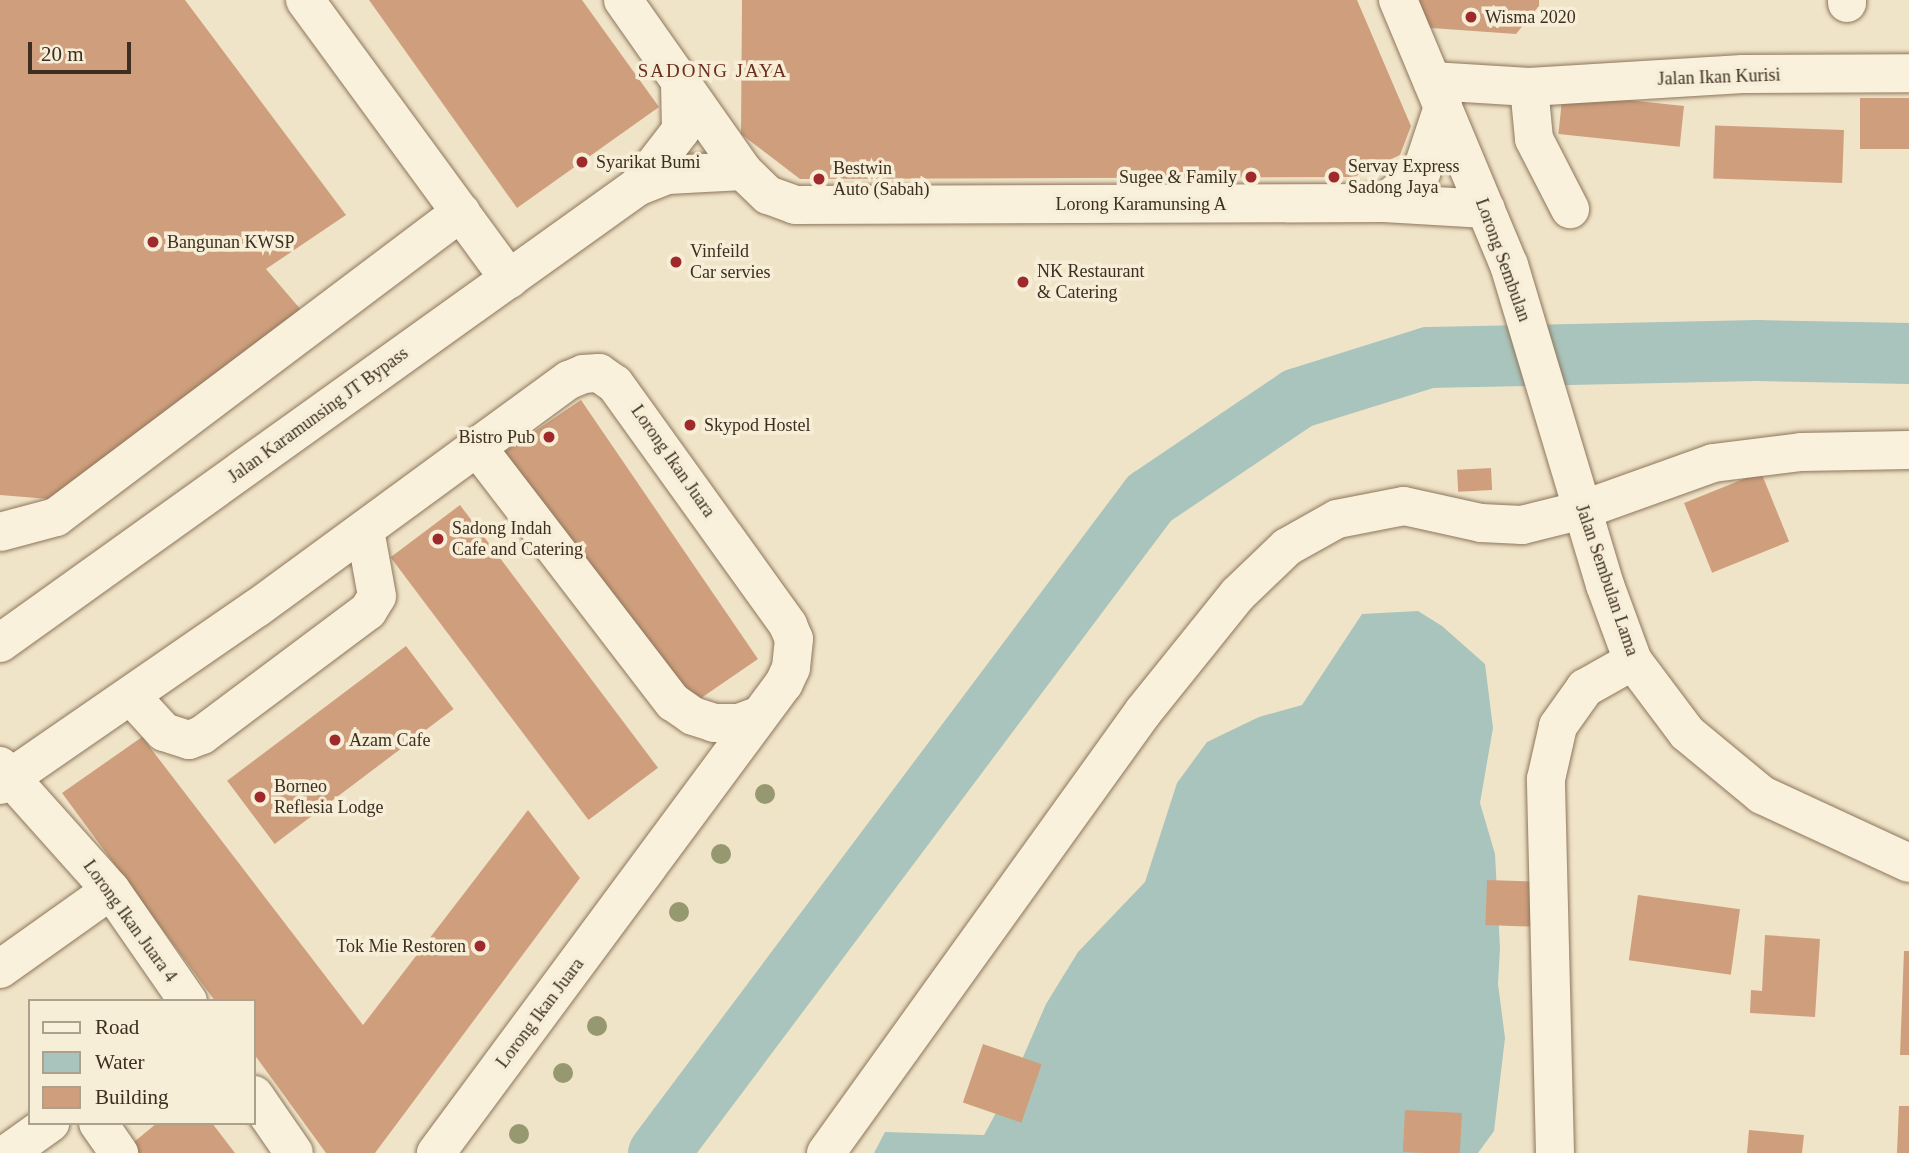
<!DOCTYPE html>
<html>
<head>
<meta charset="utf-8">
<style>
	body { margin:0 }
	#map { position:relative; width:1909px; height:1153px; overflow:hidden; background:#f0e4c8; font-family:Georgia,serif }
	div>[style] { position:absolute }
	.water>* { inset:0; background:#a9c4bc }
	.river>* { height:61px; margin:-30.5px; padding:0 30.5px; transform-origin:30.5px; border-radius:30.5px; background:#a9c4bc }
	.building>* { inset:0; background:#cf9f7d; transform-origin:0 0 }
	.roads { filter:drop-shadow(0 0 2px #8d765c) drop-shadow(0 0 2px #8d765c) }
	.minor>* { height:38px; margin:-19px; padding:0 19px; transform-origin:19px; border-radius:19px; background:#faf1dc }
	.trees>* { width:20px; height:20px; margin:-10px; border-radius:50%; background:#96986f }
	.dots>* { width:19px; height:19px; translate:-50% -50%; box-sizing:border-box; border:4px solid #f7eed8; border-radius:50% }
	span { translate:-50% -50%; white-space:nowrap; text-align:center; line-height:1.15; -webkit-text-stroke:7px #f7eed8; paint-order:stroke }
	.poi-label { font-size:18px; color:#3d2e20 }
	.left { translate:0 -50%; text-align:left }
	.right { translate:-100% -50%; text-align:right }
	.street-label { font-size:18px; color:#3d2e20 }
	.neighbourhood-label { font-size:19px; color:#6b2e1e; letter-spacing:2px }
	.legend { position:absolute; left:28px; top:999px; width:228px; height:126px; box-sizing:border-box; background:#f7eed8; border:2px solid #ada18e; margin:0; padding:9px 12px; list-style:none; font-size:21px; color:#3d2e20 }
	.legend li { display:flex; align-items:center; gap:14px; height:35px }
	.legend b { width:35px; border:2px solid #ada18e }
	.scale { position:absolute; left:28px; top:42px; width:103px; height:32px; box-sizing:border-box; border:4px solid #3d2e20; border-top:0; padding-left:9px; font-size:21px; line-height:24px; white-space:nowrap; color:#3d2e20; -webkit-text-stroke:5px #f7eed8; paint-order:stroke }
</style>
</head>
<body>
<div id="map">
	<div class="water">
		<i style="clip-path:polygon(1418px 611px,1442px 626px,1485px 664px,1493px 728px,1480px 803px,1495px 854px,1500px 948px,1498px 984px,1505px 1038px,1494px 1131px,1478px 1153px,874px 1153px,885px 1132px,984px 1135px,1011px 1085px,1046px 1004px,1078px 952px,1145px 882px,1177px 783px,1207px 742px,1259px 717px,1302px 705px,1362px 614px)"></i>
	</div>
	<div class="river">
		<i style="left:658px;top:1153px;width:819px;rotate:-53.14deg"></i>
		<i style="left:1149px;top:498px;width:179px;rotate:-34deg"></i>
		<i style="left:1297px;top:398px;width:137px;rotate:-17.4deg"></i>
		<i style="left:1428px;top:357px;width:329px;rotate:-1.2deg"></i>
		<i style="left:1757px;top:350px;width:152px;rotate:1.1deg"></i>
	</div>
	<div class="building">
		<i style="clip-path:polygon(0 0,185px 0,346px 215px,266px 269px,308px 318px,61px 500px,0 495px)"></i>
		<i style="clip-path:polygon(369px 0,582px 0,659px 107px,517px 208px)"></i>
		<i style="clip-path:polygon(742px 0,1357px 0,1411px 126px,1400px 155px,1354px 177px,800px 179px,741px 134px)"></i>
		<i style="clip-path:polygon(1406px 0,1539px 0,1539px 6px,1516px 34px,1417px 27px)"></i>
		<i style="left:1909px;top:98px;width:51px;height:49px;rotate:90deg"></i>
		<i style="left:1684px;top:106px;width:41px;height:122px;rotate:96deg"></i>
		<i style="left:1844px;top:130px;width:53px;height:129px;rotate:92deg"></i>
		<i style="clip-path:polygon(581px 400px,758px 659px,688px 707px,495px 458px)"></i>
		<i style="left:1491px;top:468px;width:22px;height:34px;rotate:87deg"></i>
		<i style="left:1761px;top:472px;width:75px;height:83px;rotate:68deg"></i>
		<i style="left:460px;top:505px;width:329px;height:87px;rotate:53deg"></i>
		<i style="left:406px;top:646px;width:79px;height:224px;rotate:53deg"></i>
		<i style="clip-path:polygon(142px 737px,363px 1025px,528px 810px,580px 878px,375px 1153px,326px 1153px,254px 1054px,254px 1001px,215px 1001px,62px 793px)"></i>
		<i style="left:1487px;top:880px;width:56px;height:45px;rotate:2deg"></i>
		<i style="left:1638px;top:895px;width:103px;height:66px;rotate:8deg"></i>
		<i style="clip-path:polygon(1765px 935px,1820px 939px,1815px 1017px,1750px 1013px,1751px 990px,1762px 991px)"></i>
		<i style="clip-path:polygon(1904px 951px,1909px 951px,1909px 1055px,1900px 1055px)"></i>
		<i style="left:983px;top:1044px;width:62px;height:62px;rotate:19deg"></i>
		<i style="clip-path:polygon(1899px 1106px,1909px 1106px,1909px 1153px,1897px 1153px)"></i>
		<i style="left:1405px;top:1110px;width:57px;height:42px;rotate:3deg"></i>
		<i style="clip-path:polygon(157px 1123px,212px 1123px,235px 1153px,132px 1153px,128px 1147px)"></i>
		<i style="clip-path:polygon(1749px 1130px,1804px 1135px,1802px 1153px,1747px 1153px)"></i>
	</div>
	<div class="roads">
		<div class="minor">
			<i style="left:305px;top:0;width:346px;rotate:53.8deg"></i>
			<i style="left:623px;top:0;width:209px;rotate:54.9deg"></i>
			<i style="left:743px;top:171px;width:35px;rotate:44deg"></i>
			<i style="left:768px;top:195px;width:29px;rotate:20deg"></i>
			<i style="left:795px;top:205px;width:589px;rotate:-0.19deg"></i>
			<i style="left:1384px;top:203px;width:102px;rotate:3.4deg"></i>
			<i style="left:1398px;top:0;width:287px;rotate:67.3deg"></i>
			<i style="left:1509px;top:265px;width:334px;rotate:73.3deg"></i>
			<i style="left:1605px;top:585px;width:81px;rotate:69.8deg"></i>
			<i style="left:1633px;top:661px;width:90px;rotate:53.1deg"></i>
			<i style="left:1687px;top:733px;width:97px;rotate:39.6deg"></i>
			<i style="left:1762px;top:795px;width:162px;rotate:24.8deg"></i>
			<i style="left:1847px;top:0;width:3px;rotate:90deg"></i>
			<i style="left:1432px;top:81px;width:97px;rotate:3.5deg"></i>
			<i style="left:1529px;top:87px;width:214px;rotate:-3.5deg"></i>
			<i style="left:1743px;top:74px;width:166px;rotate:-0.3deg"></i>
			<i style="left:1529px;top:87px;width:52px;rotate:84.5deg"></i>
			<i style="left:1534px;top:139px;width:79px;rotate:62.8deg"></i>
			<i style="left:637px;top:187px;width:72px;rotate:-52.3deg"></i>
			<i style="left:681px;top:130px;width:48px;rotate:-91.2deg"></i>
			<i style="left:1384px;top:203px;width:48px;rotate:-39deg"></i>
			<i style="left:1421px;top:173px;width:70px;rotate:-71.6deg"></i>
			<i style="left:477px;top:447px;width:322px;rotate:52.5deg"></i>
			<i style="left:673px;top:702px;width:24px;rotate:35deg"></i>
			<i style="left:693px;top:716px;width:22px;rotate:18deg"></i>
			<i style="left:714px;top:723px;width:25px"></i>
			<i style="left:739px;top:723px;width:22px;rotate:-21deg"></i>
			<i style="left:0;top:532px;width:58px;rotate:-15deg"></i>
			<i style="left:56px;top:517px;width:507px;rotate:-36.98deg"></i>
			<i style="left:0;top:643px;width:783px;rotate:-35.6deg"></i>
			<i style="left:637px;top:187px;width:32px;rotate:-22deg"></i>
			<i style="left:667px;top:175px;width:76px;rotate:-3deg"></i>
			<i style="left:131px;top:696px;width:49px;rotate:47.5deg"></i>
			<i style="left:164px;top:732px;width:26px;rotate:18deg"></i>
			<i style="left:189px;top:740px;width:14px;rotate:-21deg"></i>
			<i style="left:202px;top:735px;width:207px;rotate:-36.8deg"></i>
			<i style="left:368px;top:611px;width:17px;rotate:-59deg"></i>
			<i style="left:377px;top:596px;width:67px;rotate:-100.3deg"></i>
			<i style="left:0;top:766px;width:166px;rotate:48.2deg"></i>
			<i style="left:111px;top:890px;width:135px;rotate:55.3deg"></i>
			<i style="left:0;top:785px;width:312px;rotate:-34.6deg"></i>
			<i style="left:257px;top:608px;width:386px;rotate:-36.2deg"></i>
			<i style="left:569px;top:380px;width:15px;rotate:-23deg"></i>
			<i style="left:583px;top:374px;width:16px;rotate:-4deg"></i>
			<i style="left:599px;top:373px;width:19px;rotate:35deg"></i>
			<i style="left:615px;top:384px;width:297px;rotate:54.3deg"></i>
			<i style="left:788px;top:625px;width:15px;rotate:67deg"></i>
			<i style="left:794px;top:639px;width:29px;rotate:96deg"></i>
			<i style="left:791px;top:668px;width:17px;rotate:115deg"></i>
			<i style="left:784px;top:683px;width:585px;rotate:126.52deg"></i>
			<i style="left:0;top:969px;width:136px;rotate:-35.4deg"></i>
			<i style="left:254px;top:1095px;width:70px;rotate:55.4deg"></i>
			<i style="left:98px;top:1123px;width:37px;rotate:55deg"></i>
			<i style="left:8px;top:1153px;width:52px;rotate:-35.5deg"></i>
			<i style="left:826px;top:1153px;width:543px;rotate:-54.29deg"></i>
			<i style="left:1143px;top:712px;width:151px;rotate:-51.2deg"></i>
			<i style="left:1238px;top:594px;width:68px;rotate:-43.8deg"></i>
			<i style="left:1287px;top:547px;width:57px;rotate:-29.2deg"></i>
			<i style="left:1337px;top:519px;width:68px;rotate:-11deg"></i>
			<i style="left:1404px;top:506px;width:79px;rotate:12.4deg"></i>
			<i style="left:1481px;top:523px;width:41px;rotate:2.8deg"></i>
			<i style="left:1522px;top:525px;width:62px;rotate:-14deg"></i>
			<i style="left:1582px;top:510px;width:139px;rotate:-19.7deg"></i>
			<i style="left:1713px;top:463px;width:89px;rotate:-7.1deg"></i>
			<i style="left:1801px;top:452px;width:108px;rotate:-1.1deg"></i>
			<i style="left:1555px;top:1153px;width:374px;rotate:-91.4deg"></i>
			<i style="left:1546px;top:779px;width:54px;rotate:-77.2deg"></i>
			<i style="left:1558px;top:726px;width:47px;rotate:-54.6deg"></i>
			<i style="left:1585px;top:688px;width:55px;rotate:-29.4deg"></i>
		</div>
	</div>
	<div class="trees">
		<i style="left:765px;top:794px"></i>
		<i style="left:721px;top:854px"></i>
		<i style="left:679px;top:912px"></i>
		<i style="left:597px;top:1026px"></i>
		<i style="left:563px;top:1073px"></i>
		<i style="left:519px;top:1134px"></i>
	</div>
	<div class="dots">
		<i style="left:1471px;top:17px;background:#9e2a2b"></i>
		<i style="left:582px;top:162px;background:#9e2a2b"></i>
		<i style="left:1251px;top:177px;background:#9e2a2b"></i>
		<i style="left:1334px;top:177px;background:#9e2a2b"></i>
		<i style="left:819px;top:179px;background:#9e2a2b"></i>
		<i style="left:153px;top:242px;background:#9e2a2b"></i>
		<i style="left:676px;top:262px;background:#9e2a2b"></i>
		<i style="left:1023px;top:282px;background:#9e2a2b"></i>
		<i style="left:690px;top:425px;background:#9e2a2b"></i>
		<i style="left:549px;top:437px;background:#9e2a2b"></i>
		<i style="left:438px;top:539px;background:#9e2a2b"></i>
		<i style="left:335px;top:740px;background:#9e2a2b"></i>
		<i style="left:260px;top:797px;background:#9e2a2b"></i>
		<i style="left:480px;top:946px;background:#9e2a2b"></i>
	</div>
	<div class="poi-label">
		<span class="left" style="left:1485px;top:17px">Wisma 2020</span>
		<span class="left" style="left:596px;top:162px">Syarikat Bumi</span>
		<span class="left" style="left:1348px;top:177px">Servay Express<br>Sadong Jaya</span>
		<span class="left" style="left:833px;top:179px">Bestwin<br>Auto (Sabah)</span>
		<span class="right" style="left:1237px;top:177px">Sugee &amp; Family</span>
		<span class="left" style="left:167px;top:242px">Bangunan KWSP</span>
		<span class="left" style="left:690px;top:262px">Vinfeild<br>Car servies</span>
		<span class="left" style="left:1037px;top:282px">NK Restaurant<br>&amp; Catering</span>
		<span class="left" style="left:704px;top:425px">Skypod Hostel</span>
		<span class="right" style="left:535px;top:437px">Bistro Pub</span>
		<span class="left" style="left:452px;top:539px">Sadong Indah<br>Cafe and Catering</span>
		<span class="left" style="left:349px;top:740px">Azam Cafe</span>
		<span class="left" style="left:274px;top:797px">Borneo<br>Reflesia Lodge</span>
		<span class="right" style="left:466px;top:946px">Tok Mie Restoren</span>
	</div>
	<div class="street-label">
		<span style="left:1719px;top:77px;rotate:-2deg">Jalan Ikan Kurisi</span>
		<span style="left:1141px;top:204px">Lorong Karamunsing A</span>
		<span style="left:1503px;top:260px;rotate:70deg">Lorong Sembulan</span>
		<span style="left:318px;top:415px;rotate:-36deg">Jalan Karamunsing JT Bypass</span>
		<span style="left:673px;top:461px;rotate:55deg">Lorong Ikan Juara</span>
		<span style="left:1607px;top:580px;rotate:71deg">Jalan Sembulan Lama</span>
		<span style="left:130px;top:921px;rotate:54deg">Lorong Ikan Juara 4</span>
		<span style="left:540px;top:1013px;rotate:-53deg">Lorong Ikan Juara</span>
	</div>
	<div class="neighbourhood-label">
		<span style="left:713px;top:71px">SADONG JAYA</span>
	</div>
	<ul class="legend">
	<li><b style="height:9px;background:#faf1dc"></b>Road</li>
	<li><b style="height:19px;background:#a9c4bc"></b>Water</li>
	<li><b style="height:19px;background:#cf9f7d"></b>Building</li>
	</ul>
	<div class="scale">20 m</div>
</div>
</body>
</html>
